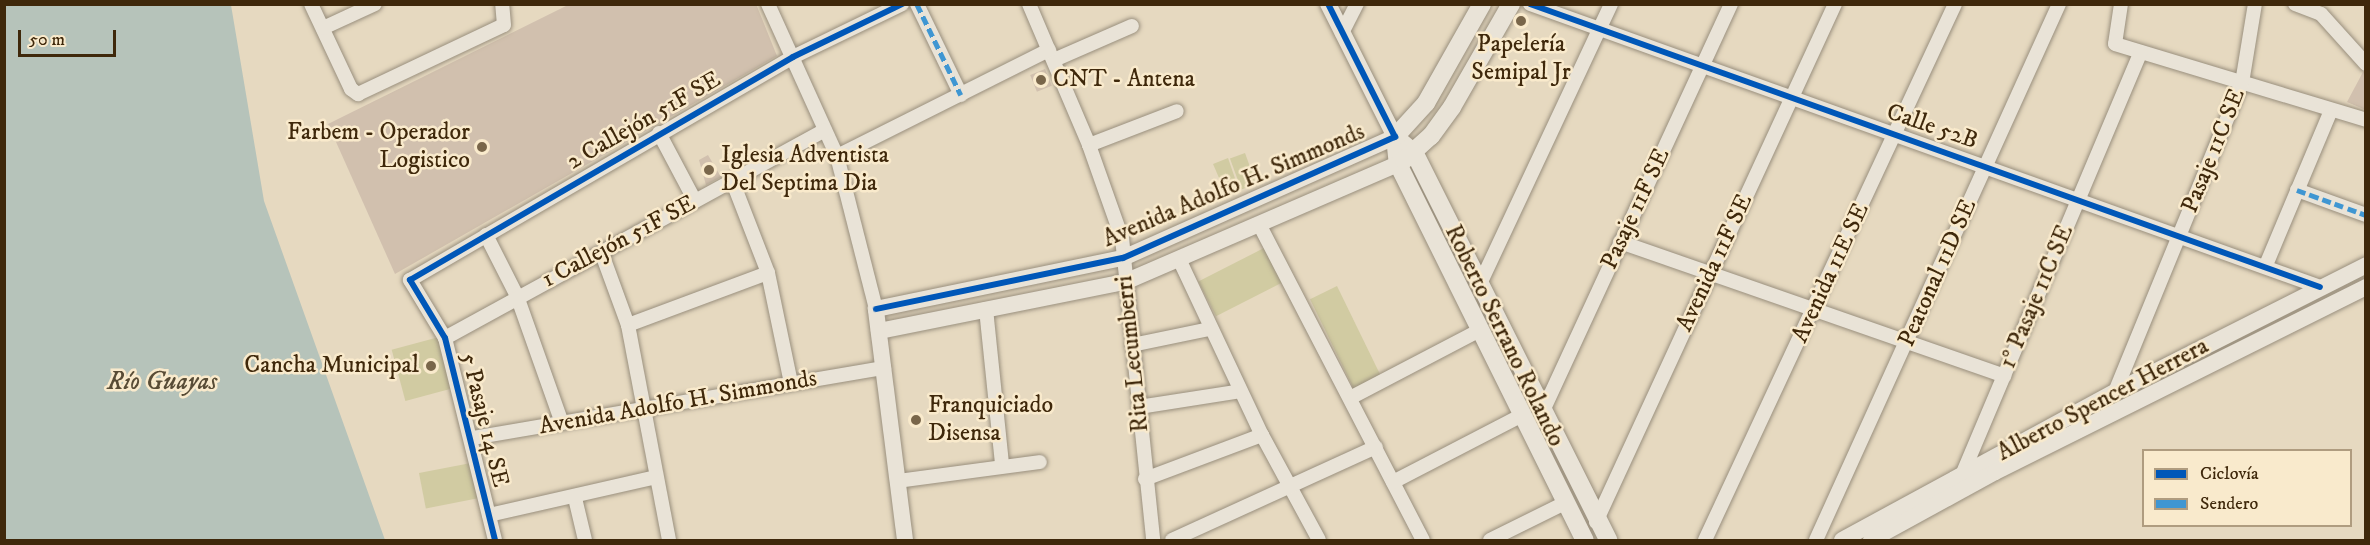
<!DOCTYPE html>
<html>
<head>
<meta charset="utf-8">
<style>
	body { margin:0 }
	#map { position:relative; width:2370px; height:545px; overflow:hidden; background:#e6d9c0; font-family:"IM FELL DW Pica",serif }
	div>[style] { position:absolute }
	.green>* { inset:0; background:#d1cba2; transform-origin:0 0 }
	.water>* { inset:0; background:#b6c3ba }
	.building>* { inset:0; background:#d1c0ae; transform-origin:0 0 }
	.roads { filter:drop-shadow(0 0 2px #998f7d) drop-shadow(0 0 2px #998f7d) }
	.minor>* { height:14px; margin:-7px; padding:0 7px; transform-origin:7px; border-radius:7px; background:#e9e3d7 }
	.tertiary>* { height:16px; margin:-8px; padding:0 8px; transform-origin:8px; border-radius:8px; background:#e9e3d7 }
	.secondary>* { height:18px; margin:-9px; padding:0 9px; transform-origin:9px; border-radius:9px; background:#e9e3d7 }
	.quiet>* { height:4.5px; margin-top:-2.25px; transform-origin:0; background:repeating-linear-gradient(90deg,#3f96d2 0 9px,transparent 0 13.5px) }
	.cycleway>* { height:6px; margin:-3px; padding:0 3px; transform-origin:3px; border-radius:3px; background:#0057b8 }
	.dots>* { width:16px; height:16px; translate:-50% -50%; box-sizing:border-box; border:3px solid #f9eacc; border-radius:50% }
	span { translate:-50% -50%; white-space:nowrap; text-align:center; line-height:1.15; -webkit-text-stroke:5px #f9eacc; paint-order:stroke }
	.poi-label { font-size:24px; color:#3f280b }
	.left { translate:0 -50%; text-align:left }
	.right { translate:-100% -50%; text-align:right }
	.street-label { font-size:24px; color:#3f280b }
	.water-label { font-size:26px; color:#584c36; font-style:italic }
	.frame { position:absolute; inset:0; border:6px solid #3f280b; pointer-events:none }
	.legend { position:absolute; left:2142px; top:449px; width:210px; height:78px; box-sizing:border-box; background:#f9eacc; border:2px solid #af9c7f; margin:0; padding:8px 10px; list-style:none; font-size:18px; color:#3f280b }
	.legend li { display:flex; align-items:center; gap:12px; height:30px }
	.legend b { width:30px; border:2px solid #af9c7f }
	.scale { position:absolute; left:18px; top:30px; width:98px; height:27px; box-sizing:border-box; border:3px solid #3f280b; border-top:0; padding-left:8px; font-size:18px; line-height:21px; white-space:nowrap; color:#3f280b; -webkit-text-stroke:4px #f9eacc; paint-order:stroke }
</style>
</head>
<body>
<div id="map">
	<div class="green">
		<i style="left:1245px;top:153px;width:33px;height:16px;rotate:70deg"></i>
		<i style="clip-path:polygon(1228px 158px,1239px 190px,1226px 194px,1213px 164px)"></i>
		<i style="left:1266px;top:247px;width:39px;height:76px;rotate:63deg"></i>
		<i style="left:1337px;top:286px;width:99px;height:30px;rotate:64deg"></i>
		<i style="left:439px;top:337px;width:53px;height:49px;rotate:75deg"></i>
		<i style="left:471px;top:463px;width:36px;height:53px;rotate:79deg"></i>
	</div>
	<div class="water">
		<i style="clip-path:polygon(4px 5px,231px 5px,264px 201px,385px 540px,5px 540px)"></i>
	</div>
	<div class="building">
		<i style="clip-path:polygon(570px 4px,756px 4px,777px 56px,395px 274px,328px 124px)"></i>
		<i style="left:1045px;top:69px;width:18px;height:16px;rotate:68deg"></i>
		<i style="clip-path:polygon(2363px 72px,2366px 73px,2366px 110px,2347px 102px)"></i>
		<i style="clip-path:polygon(708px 155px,721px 177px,706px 185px,699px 160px)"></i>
	</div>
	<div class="roads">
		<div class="minor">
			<i style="left:311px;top:4px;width:94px;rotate:64.8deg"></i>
			<i style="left:351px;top:89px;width:9px;rotate:36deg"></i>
			<i style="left:358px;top:94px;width:161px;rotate:-25.3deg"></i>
			<i style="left:504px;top:25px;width:21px;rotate:-95deg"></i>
			<i style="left:768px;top:4px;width:167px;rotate:65.6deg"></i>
			<i style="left:837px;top:156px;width:158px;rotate:75.7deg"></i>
			<i style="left:917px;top:4px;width:101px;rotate:64.2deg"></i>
			<i style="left:1029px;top:4px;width:153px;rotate:66.9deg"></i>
			<i style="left:1089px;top:145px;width:99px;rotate:70.5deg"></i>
			<i style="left:1122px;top:238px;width:304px;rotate:84.1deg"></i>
			<i style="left:1530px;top:4px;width:839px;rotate:19.71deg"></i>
			<i style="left:2121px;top:4px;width:40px;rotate:98.5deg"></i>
			<i style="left:2115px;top:44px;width:262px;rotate:16.8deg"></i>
			<i style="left:2295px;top:4px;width:28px;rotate:21deg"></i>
			<i style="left:2321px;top:14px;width:67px;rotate:48deg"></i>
			<i style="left:323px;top:28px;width:57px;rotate:-24.8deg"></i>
			<i style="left:1342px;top:33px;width:33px;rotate:-63deg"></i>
			<i style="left:1054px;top:60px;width:85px;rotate:-23.6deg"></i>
			<i style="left:659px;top:133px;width:77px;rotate:62.1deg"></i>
			<i style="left:1089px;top:145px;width:94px;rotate:-21.1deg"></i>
			<i style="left:837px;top:156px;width:237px;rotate:-26.6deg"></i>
			<i style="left:732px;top:180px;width:100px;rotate:68.8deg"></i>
			<i style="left:768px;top:273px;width:112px;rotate:78.2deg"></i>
			<i style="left:2297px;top:190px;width:73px;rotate:19.9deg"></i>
			<i style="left:1259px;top:224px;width:356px;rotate:62.6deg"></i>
			<i style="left:486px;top:235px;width:68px;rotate:63.1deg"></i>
			<i style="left:517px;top:296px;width:135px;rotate:70.5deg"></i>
			<i style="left:1620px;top:242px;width:407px;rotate:19.2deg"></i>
			<i style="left:602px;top:254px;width:76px;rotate:69.9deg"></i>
			<i style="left:628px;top:325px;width:219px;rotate:79.2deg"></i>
			<i style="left:1179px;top:259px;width:195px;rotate:64.8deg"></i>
			<i style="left:1262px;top:435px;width:119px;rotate:61.5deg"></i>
			<i style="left:2266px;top:265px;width:168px;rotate:-67.2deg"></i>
			<i style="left:1479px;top:286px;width:311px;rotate:-64.9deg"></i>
			<i style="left:986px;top:309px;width:157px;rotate:84.1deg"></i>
			<i style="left:628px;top:325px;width:149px;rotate:-20.4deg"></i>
			<i style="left:445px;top:338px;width:433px;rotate:-28.7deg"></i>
			<i style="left:1132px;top:345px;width:79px;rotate:-11.7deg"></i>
			<i style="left:2115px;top:392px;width:334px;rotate:-67.7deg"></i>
			<i style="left:2242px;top:83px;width:80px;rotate:-80.7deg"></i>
			<i style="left:1350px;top:398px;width:147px;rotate:-27.6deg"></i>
			<i style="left:1139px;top:407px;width:103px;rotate:-8.9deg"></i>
			<i style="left:1542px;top:413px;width:451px;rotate:-65.2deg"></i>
			<i style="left:473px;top:438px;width:417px;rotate:-9.7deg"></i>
			<i style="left:1962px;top:475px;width:459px;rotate:-67.1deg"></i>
			<i style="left:1145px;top:479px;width:125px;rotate:-20.6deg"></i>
			<i style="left:898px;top:481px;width:143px;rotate:-7.6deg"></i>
			<i style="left:1393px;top:482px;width:145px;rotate:-27.4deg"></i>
			<i style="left:575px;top:498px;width:43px;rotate:76.6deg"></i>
			<i style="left:489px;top:515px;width:171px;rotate:-12.8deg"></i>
			<i style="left:1596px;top:522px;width:570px;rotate:-65.23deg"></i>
			<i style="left:495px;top:540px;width:208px;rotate:-103.9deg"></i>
			<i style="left:445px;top:338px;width:68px;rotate:-121.1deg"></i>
			<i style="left:410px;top:280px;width:443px;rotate:-30.2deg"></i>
			<i style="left:793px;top:57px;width:121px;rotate:-25.9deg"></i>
			<i style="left:1172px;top:540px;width:224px;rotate:-24.5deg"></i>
			<i style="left:1490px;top:540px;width:84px;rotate:-26.3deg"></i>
			<i style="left:1705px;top:540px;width:591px;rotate:-64.99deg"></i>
			<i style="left:1816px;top:540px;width:589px;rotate:-65.61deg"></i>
		</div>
		<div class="tertiary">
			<i style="left:879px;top:331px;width:251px;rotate:-11.3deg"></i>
			<i style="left:1125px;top:282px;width:297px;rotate:-23.4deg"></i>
			<i style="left:905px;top:540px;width:233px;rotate:-97.2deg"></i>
			<i style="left:876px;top:309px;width:252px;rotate:-11.7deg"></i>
			<i style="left:1123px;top:258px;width:298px;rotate:-24deg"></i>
			<i style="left:1395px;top:137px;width:149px;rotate:-116.7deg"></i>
			<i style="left:1842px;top:540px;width:311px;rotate:-28.5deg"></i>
			<i style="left:2115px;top:392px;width:281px;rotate:-26.8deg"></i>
			<i style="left:1871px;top:540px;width:141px;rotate:-28.7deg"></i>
			<i style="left:1995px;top:472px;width:415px;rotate:-26.5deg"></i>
		</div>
		<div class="secondary">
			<i style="left:1395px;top:137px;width:26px;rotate:40deg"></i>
			<i style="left:1415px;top:154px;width:432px;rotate:63.4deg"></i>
			<i style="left:1395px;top:137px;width:27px;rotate:84deg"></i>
			<i style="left:1398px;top:164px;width:420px;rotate:63.6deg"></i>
			<i style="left:1395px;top:137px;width:46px;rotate:-47.6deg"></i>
			<i style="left:1426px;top:103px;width:114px;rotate:-60.5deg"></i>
			<i style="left:1404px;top:160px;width:36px;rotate:-42deg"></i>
			<i style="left:1431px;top:136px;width:36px;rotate:-54deg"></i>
			<i style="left:1452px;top:107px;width:119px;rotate:-60.2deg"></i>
		</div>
	</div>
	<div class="quiet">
		<i style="left:917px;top:4px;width:101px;rotate:64.2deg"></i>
		<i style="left:2297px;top:190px;width:73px;rotate:19.9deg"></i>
	</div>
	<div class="cycleway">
		<i style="left:1530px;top:4px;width:839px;rotate:19.71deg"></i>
		<i style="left:876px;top:309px;width:252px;rotate:-11.7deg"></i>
		<i style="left:1123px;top:258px;width:298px;rotate:-24deg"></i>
		<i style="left:1395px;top:137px;width:149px;rotate:-116.7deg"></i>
		<i style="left:495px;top:540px;width:208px;rotate:-103.9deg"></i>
		<i style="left:445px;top:338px;width:68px;rotate:-121.1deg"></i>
		<i style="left:410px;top:280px;width:443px;rotate:-30.2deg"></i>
		<i style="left:793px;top:57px;width:121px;rotate:-25.9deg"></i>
	</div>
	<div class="dots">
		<i style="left:1521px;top:21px;background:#79664a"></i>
		<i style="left:1041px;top:80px;background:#79664a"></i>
		<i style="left:482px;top:147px;background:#79664a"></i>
		<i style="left:709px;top:170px;background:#79664a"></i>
		<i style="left:431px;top:366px;background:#79664a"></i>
		<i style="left:916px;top:420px;background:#79664a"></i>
	</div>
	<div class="poi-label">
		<span style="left:1521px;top:59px">Papelería<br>Semipal Jr</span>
		<span class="left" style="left:1053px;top:80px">CNT - Antena</span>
		<span class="right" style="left:470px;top:147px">Farbem - Operador<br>Logistico</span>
		<span class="left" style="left:721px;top:170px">Iglesia Adventista<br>Del Septima Dia</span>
		<span class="right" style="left:419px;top:366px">Cancha Municipal</span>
		<span class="left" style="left:928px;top:420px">Franquiciado<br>Disensa</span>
	</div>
	<div class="street-label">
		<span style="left:644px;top:121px;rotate:-30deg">2 Callejón 51F SE</span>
		<span style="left:1932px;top:127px;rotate:19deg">Calle 52B</span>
		<span style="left:2214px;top:151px;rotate:-68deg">Pasaje 11C SE</span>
		<span style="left:1234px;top:186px;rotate:-23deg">Avenida Adolfo H. Simmonds</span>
		<span style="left:1636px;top:209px;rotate:-65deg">Pasaje 11F SE</span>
		<span style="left:619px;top:242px;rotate:-28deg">1 Callejón 51F SE</span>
		<span style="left:1715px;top:263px;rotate:-65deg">Avenida 11F SE</span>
		<span style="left:1831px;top:273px;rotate:-65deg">Avenida 11E SE</span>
		<span style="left:1938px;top:273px;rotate:-66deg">Peatonal 11D SE</span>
		<span style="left:2037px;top:297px;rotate:-67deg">1° Pasaje 11C SE</span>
		<span style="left:1504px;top:336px;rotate:64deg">Roberto Serrano Rolando</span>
		<span style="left:1133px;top:354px;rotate:-96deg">Rita Lecumberri</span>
		<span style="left:2103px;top:400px;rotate:-28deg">Alberto Spencer Herrera</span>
		<span style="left:678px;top:403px;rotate:-10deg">Avenida Adolfo H. Simmonds</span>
		<span style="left:484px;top:420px;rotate:76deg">5 Pasaje 14 SE</span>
	</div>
	<div class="water-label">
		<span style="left:162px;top:382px">Río Guayas</span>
	</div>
	<div class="frame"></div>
	<ul class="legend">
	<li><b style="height:8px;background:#0057b8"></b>Ciclovía</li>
	<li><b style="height:8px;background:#3f96d2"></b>Sendero</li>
	</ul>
	<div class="scale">50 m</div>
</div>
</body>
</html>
